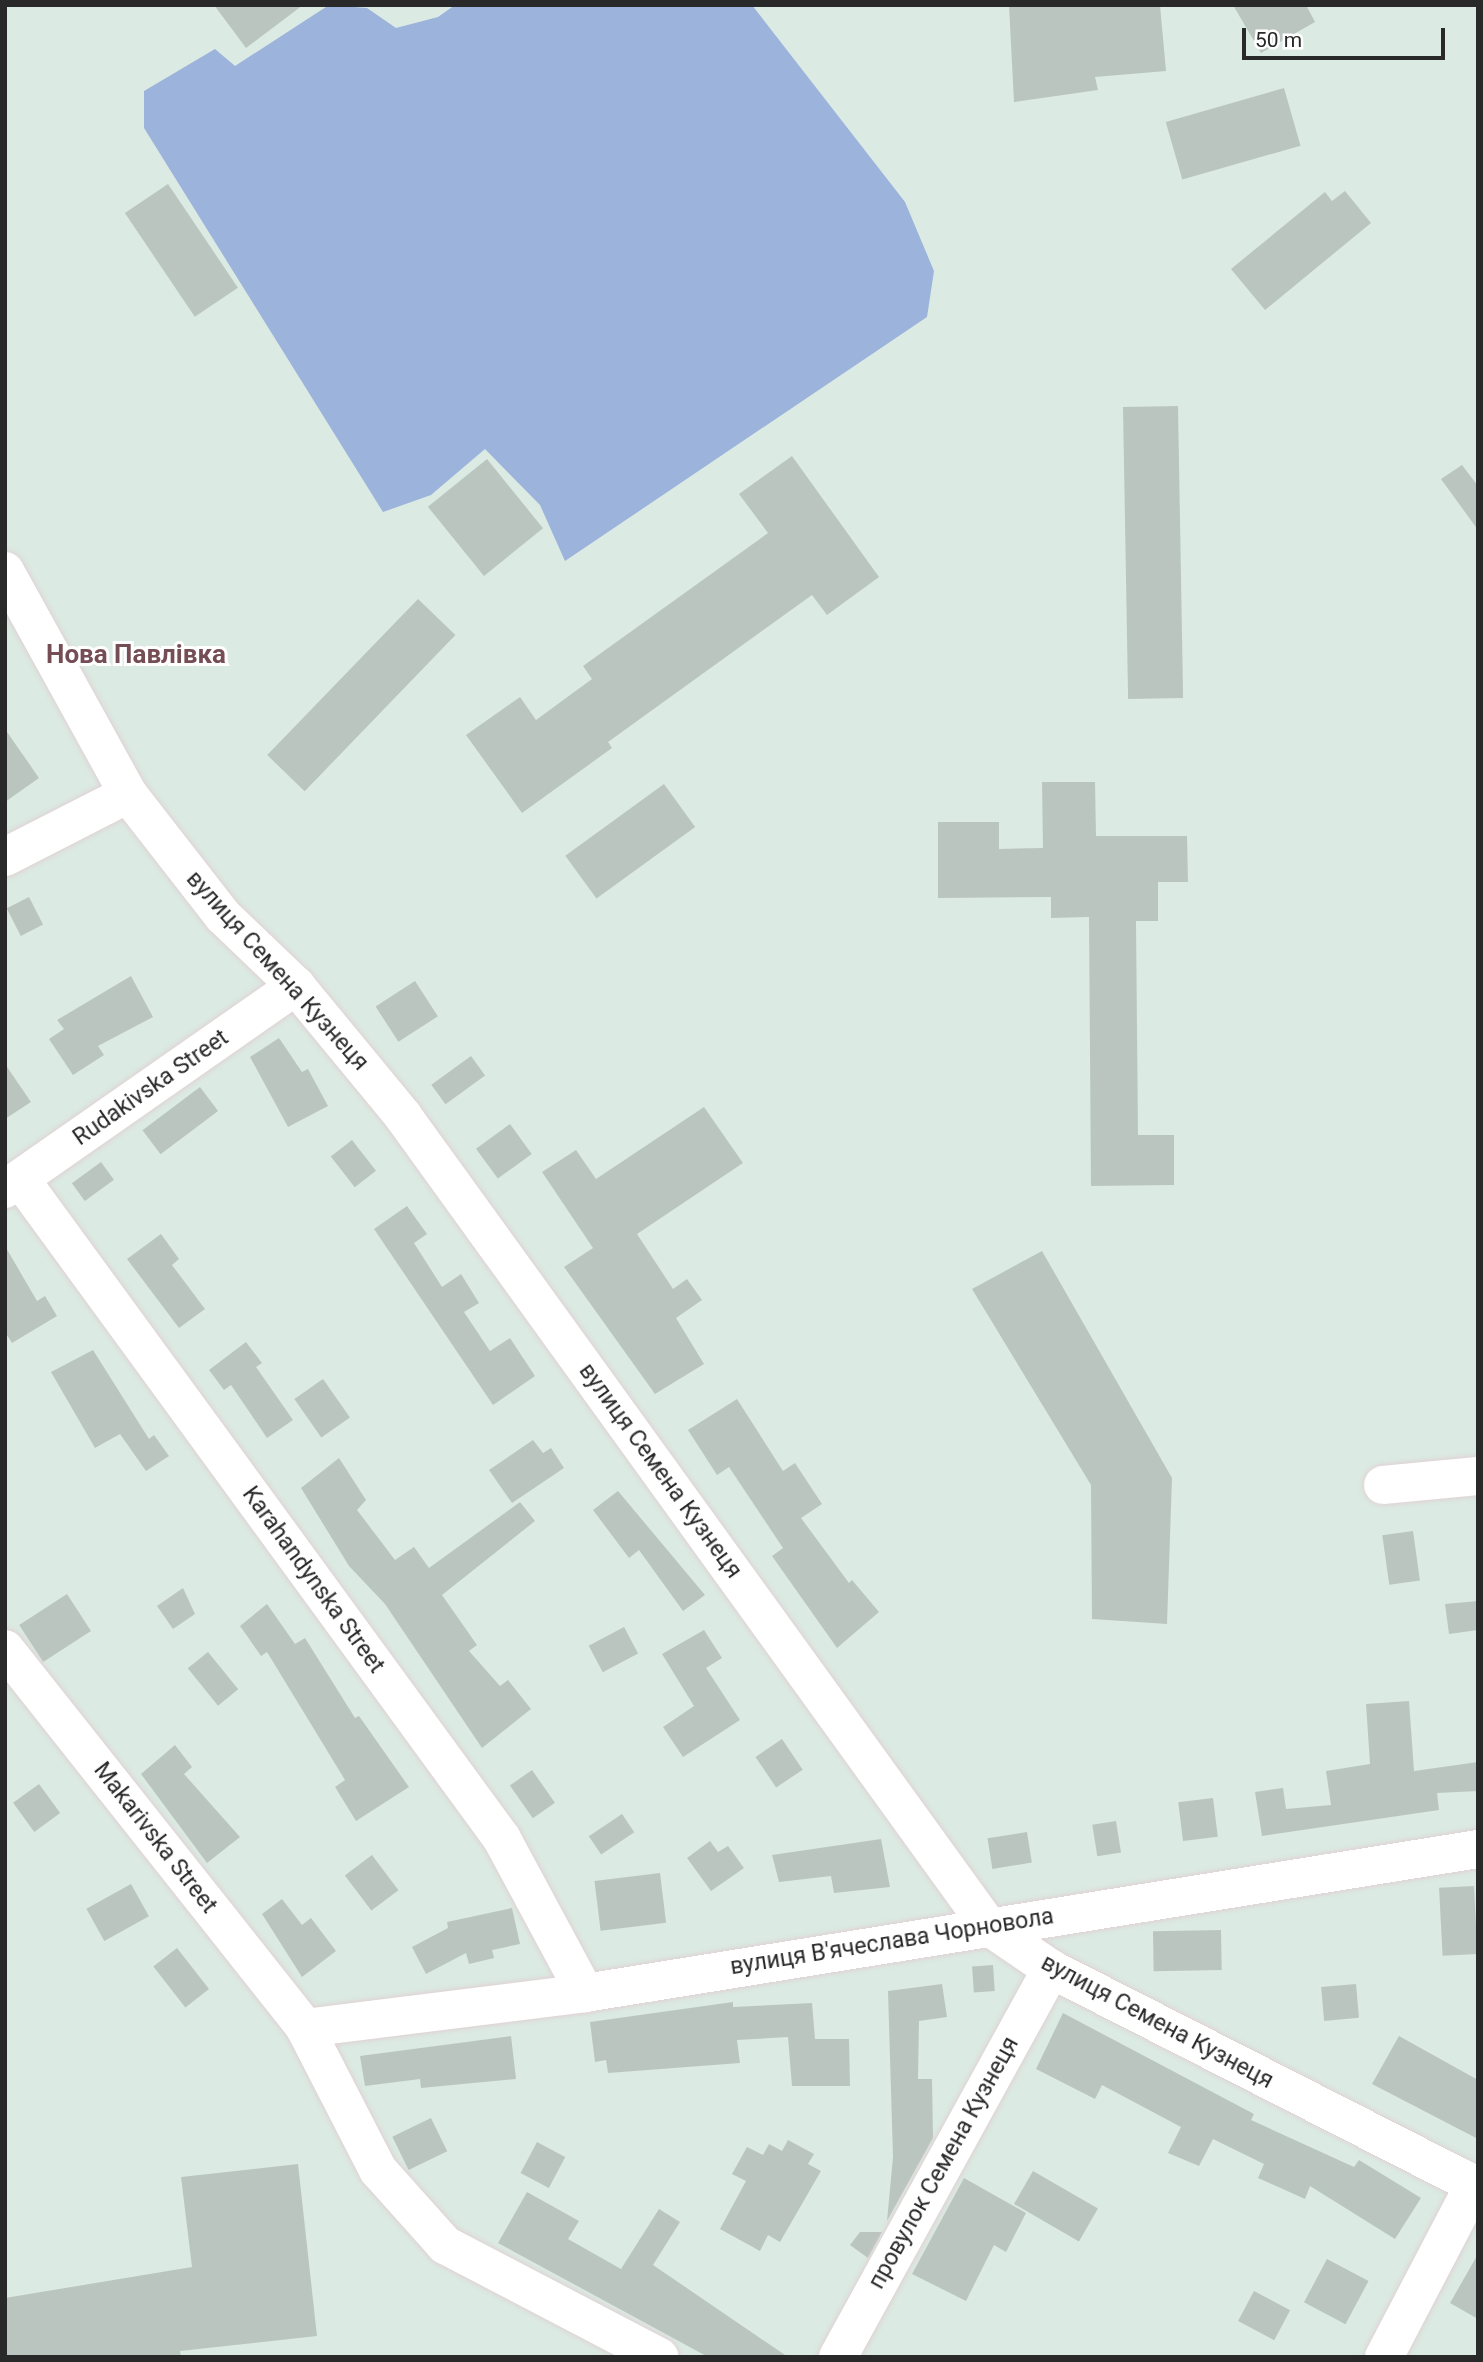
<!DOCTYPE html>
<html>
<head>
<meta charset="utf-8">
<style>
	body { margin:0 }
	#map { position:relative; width:1483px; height:2362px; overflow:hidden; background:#dbeae3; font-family:Roboto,sans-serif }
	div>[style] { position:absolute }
	.green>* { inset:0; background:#9cb3dc }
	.building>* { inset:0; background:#bbc5c0; transform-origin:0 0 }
	.roads { filter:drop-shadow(0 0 2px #e0d1d4) drop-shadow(0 0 2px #e0d1d4) }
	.minor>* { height:38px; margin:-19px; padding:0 19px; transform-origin:19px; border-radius:19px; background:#fff }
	span { translate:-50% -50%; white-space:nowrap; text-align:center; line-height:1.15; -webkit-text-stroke:6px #fff; paint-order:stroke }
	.street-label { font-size:23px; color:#292929 }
	.quarter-label { font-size:26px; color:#754d55; font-weight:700 }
	.frame { position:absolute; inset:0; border:7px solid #292929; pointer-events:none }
	.scale { position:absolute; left:1242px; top:28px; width:203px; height:32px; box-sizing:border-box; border:4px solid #292929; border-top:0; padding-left:9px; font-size:21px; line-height:24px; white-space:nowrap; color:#292929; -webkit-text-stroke:5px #fff; paint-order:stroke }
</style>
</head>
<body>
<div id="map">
	<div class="green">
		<i style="clip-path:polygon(329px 5px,367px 8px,396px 28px,438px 17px,455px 5px,752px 5px,905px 202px,934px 271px,927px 317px,565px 561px,540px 505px,485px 449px,431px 495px,383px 512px,144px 128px,144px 91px,215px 49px,235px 66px)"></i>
	</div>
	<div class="building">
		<i style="clip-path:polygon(214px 5px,303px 5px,246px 48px)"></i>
		<i style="clip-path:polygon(1009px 5px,1160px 5px,1166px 71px,1095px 77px,1098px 90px,1014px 102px)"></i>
		<i style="clip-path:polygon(1233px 5px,1306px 5px,1315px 22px,1261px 53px)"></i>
		<i style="left:1284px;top:88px;width:60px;height:123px;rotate:74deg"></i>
		<i style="left:168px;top:184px;width:125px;height:52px;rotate:56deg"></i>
		<i style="clip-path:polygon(1345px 191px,1371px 223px,1265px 310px,1231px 269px,1325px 192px,1332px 201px)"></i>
		<i style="left:1178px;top:406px;width:292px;height:55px;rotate:89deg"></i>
		<i style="clip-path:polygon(792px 456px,879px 577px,827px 615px,812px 595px,608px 742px,612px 748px,522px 813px,466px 735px,520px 697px,536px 720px,592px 679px,583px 666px,768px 533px,739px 494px)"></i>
		<i style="left:487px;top:459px;width:89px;height:76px;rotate:51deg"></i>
		<i style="clip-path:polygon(1462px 465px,1478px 486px,1478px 530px,1441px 479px)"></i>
		<i style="left:418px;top:599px;width:52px;height:217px;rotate:44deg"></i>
		<i style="clip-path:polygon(5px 729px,39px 778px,5px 802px)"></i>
		<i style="clip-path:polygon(1042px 782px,1095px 782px,1096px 836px,1187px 836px,1188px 882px,1158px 882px,1158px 921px,1136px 921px,1138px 1135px,1174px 1135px,1174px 1185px,1091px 1186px,1089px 917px,1051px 918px,1051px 897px,938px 898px,938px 822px,999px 822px,999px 849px,1043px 848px)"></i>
		<i style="left:664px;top:784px;width:53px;height:122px;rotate:54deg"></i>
		<i style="left:29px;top:897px;width:31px;height:25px;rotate:63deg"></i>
		<i style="clip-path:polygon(131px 976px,153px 1017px,98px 1046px,104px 1055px,73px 1075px,49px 1039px,64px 1029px,57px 1020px)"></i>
		<i style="left:415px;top:981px;width:42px;height:47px;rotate:57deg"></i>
		<i style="clip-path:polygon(279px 1038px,302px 1072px,308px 1069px,328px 1106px,288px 1127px,250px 1057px)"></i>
		<i style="left:471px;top:1056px;width:24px;height:49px;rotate:54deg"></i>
		<i style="clip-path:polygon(5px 1064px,31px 1102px,5px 1119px)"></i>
		<i style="left:200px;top:1087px;width:30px;height:72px;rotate:53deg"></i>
		<i style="clip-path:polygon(704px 1107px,743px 1163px,637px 1234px,673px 1289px,687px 1279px,702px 1300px,676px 1318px,704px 1364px,655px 1394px,564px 1267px,593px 1248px,542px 1172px,576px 1150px,596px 1179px)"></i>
		<i style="left:510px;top:1124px;width:37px;height:42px;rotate:54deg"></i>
		<i style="left:352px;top:1140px;width:39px;height:27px;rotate:52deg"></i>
		<i style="left:101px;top:1162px;width:22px;height:36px;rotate:54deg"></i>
		<i style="clip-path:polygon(407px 1206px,427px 1234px,414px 1243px,442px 1287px,461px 1274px,479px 1303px,464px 1312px,490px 1351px,510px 1338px,535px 1376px,493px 1405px,374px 1229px)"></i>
		<i style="clip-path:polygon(161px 1234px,179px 1259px,172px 1265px,205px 1309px,179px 1328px,127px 1259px)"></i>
		<i style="clip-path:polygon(5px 1246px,37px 1301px,45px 1296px,57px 1316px,12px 1343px,5px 1332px)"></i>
		<i style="clip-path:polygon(1042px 1251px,1172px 1478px,1167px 1624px,1092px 1619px,1091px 1485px,972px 1289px)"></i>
		<i style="clip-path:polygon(246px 1342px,262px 1363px,256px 1367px,293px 1420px,267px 1438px,231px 1385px,224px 1390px,209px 1370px)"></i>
		<i style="clip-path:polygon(93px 1350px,149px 1439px,154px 1435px,169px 1456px,146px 1471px,120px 1434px,95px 1448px,51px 1372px)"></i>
		<i style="left:323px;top:1379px;width:47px;height:35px;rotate:55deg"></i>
		<i style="clip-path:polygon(737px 1399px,783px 1471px,795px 1463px,822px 1504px,801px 1518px,849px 1583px,852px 1580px,879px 1612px,837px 1648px,772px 1556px,783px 1548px,729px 1467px,717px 1475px,688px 1430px)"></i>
		<i style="clip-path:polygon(533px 1440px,543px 1453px,551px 1448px,564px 1468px,512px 1503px,489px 1470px)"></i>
		<i style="clip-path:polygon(339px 1458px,366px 1500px,357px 1510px,395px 1560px,414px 1547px,429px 1568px,520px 1502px,535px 1521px,442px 1595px,477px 1645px,469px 1651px,500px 1686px,508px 1680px,531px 1709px,482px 1748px,385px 1604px,349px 1566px,301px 1488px)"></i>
		<i style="clip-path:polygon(618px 1491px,705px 1595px,683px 1611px,639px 1550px,629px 1558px,593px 1510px)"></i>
		<i style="left:1413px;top:1531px;width:50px;height:31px;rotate:82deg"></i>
		<i style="clip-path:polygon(183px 1588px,195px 1614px,173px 1629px,157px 1606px)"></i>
		<i style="left:67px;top:1594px;width:44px;height:57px;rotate:57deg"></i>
		<i style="clip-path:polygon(1478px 1601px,1478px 1630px,1449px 1634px,1445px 1604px)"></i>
		<i style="clip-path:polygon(267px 1604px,295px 1644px,305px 1638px,355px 1718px,359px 1716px,409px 1787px,356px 1821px,335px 1787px,345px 1780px,267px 1652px,261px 1656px,240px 1626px)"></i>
		<i style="left:624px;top:1627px;width:30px;height:40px;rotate:62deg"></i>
		<i style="clip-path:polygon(704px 1630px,722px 1658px,706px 1668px,740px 1720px,683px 1757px,663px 1727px,694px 1706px,662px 1654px)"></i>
		<i style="left:208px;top:1652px;width:48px;height:26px;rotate:51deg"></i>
		<i style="clip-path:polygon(1409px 1701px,1414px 1771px,1478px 1762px,1478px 1791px,1437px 1793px,1439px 1810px,1262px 1836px,1255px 1792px,1283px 1788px,1286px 1809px,1331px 1805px,1326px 1771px,1370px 1764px,1366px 1704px)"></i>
		<i style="left:782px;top:1739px;width:37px;height:32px;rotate:56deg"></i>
		<i style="clip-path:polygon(175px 1745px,192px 1767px,184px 1774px,240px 1837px,207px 1863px,141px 1774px)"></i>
		<i style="left:532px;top:1770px;width:40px;height:27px;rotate:55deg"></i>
		<i style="left:39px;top:1784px;width:36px;height:32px;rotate:54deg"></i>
		<i style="left:1213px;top:1798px;width:39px;height:35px;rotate:83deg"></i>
		<i style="left:622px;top:1814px;width:22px;height:40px;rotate:56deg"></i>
		<i style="left:1116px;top:1821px;width:32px;height:24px;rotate:81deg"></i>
		<i style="left:1027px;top:1832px;width:31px;height:40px;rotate:81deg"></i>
		<i style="clip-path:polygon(881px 1839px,890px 1887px,834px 1893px,831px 1876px,779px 1882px,772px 1855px)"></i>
		<i style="clip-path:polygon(710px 1841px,718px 1852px,728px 1846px,744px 1868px,711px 1891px,687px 1858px)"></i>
		<i style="left:372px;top:1855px;width:44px;height:34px;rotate:53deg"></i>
		<i style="left:660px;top:1873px;width:50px;height:66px;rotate:83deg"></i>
		<i style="left:131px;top:1884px;width:37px;height:51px;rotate:61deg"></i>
		<i style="left:1474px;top:1886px;width:68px;height:35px;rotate:87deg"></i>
		<i style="clip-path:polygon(282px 1899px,302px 1925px,311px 1918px,336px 1951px,302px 1977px,262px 1914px)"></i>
		<i style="clip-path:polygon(512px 1908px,520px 1944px,492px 1950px,494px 1958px,469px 1964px,466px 1953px,426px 1974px,412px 1947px,448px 1928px,447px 1922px)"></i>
		<i style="left:1221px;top:1930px;width:40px;height:68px;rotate:89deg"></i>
		<i style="left:177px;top:1948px;width:52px;height:30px;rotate:52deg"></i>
		<i style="left:993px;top:1965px;width:26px;height:21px;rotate:86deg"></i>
		<i style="clip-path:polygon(942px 1984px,947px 2017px,919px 2021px,918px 2079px,932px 2079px,933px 2138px,887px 2221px,893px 2157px,888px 1991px)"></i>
		<i style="left:1356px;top:1984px;width:34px;height:35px;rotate:85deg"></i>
		<i style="clip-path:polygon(733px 2002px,733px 2007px,812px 2003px,815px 2039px,849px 2039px,850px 2086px,792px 2086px,788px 2037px,737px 2040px,740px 2063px,608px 2073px,606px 2060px,595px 2062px,590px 2022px)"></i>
		<i style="clip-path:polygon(1063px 2013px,1254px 2114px,1251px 2120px,1354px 2167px,1359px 2160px,1421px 2198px,1395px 2239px,1310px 2186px,1305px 2199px,1258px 2178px,1264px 2164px,1213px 2139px,1199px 2166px,1168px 2153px,1181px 2127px,1102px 2085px,1095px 2099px,1036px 2069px)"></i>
		<i style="clip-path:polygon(511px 2036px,516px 2079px,421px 2088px,420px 2079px,365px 2086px,360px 2056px)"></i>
		<i style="clip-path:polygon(1399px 2036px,1478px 2080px,1478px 2139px,1372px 2084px)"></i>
		<i style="left:431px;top:2118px;width:37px;height:43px;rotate:64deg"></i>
		<i style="clip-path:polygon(788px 2140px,814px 2154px,808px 2164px,821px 2171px,780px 2242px,768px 2235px,760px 2251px,720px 2229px,746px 2181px,732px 2174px,747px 2147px,763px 2155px,769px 2144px,782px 2151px)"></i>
		<i style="left:537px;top:2142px;width:32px;height:35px;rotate:28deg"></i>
		<i style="clip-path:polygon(298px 2164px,317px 2336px,180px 2351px,181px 2357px,5px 2357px,5px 2298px,192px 2267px,181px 2177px)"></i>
		<i style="left:1033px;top:2171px;width:75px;height:38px;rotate:30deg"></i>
		<i style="clip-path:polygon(964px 2178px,1026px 2213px,1006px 2252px,994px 2245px,966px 2301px,912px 2274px)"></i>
		<i style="clip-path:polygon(527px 2192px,579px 2221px,568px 2239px,621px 2269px,659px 2209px,680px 2222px,653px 2265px,788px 2357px,708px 2357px,498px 2243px)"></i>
		<i style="clip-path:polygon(860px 2232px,882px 2232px,868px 2258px,850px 2245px)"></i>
		<i style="clip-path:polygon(1478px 2254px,1478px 2319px,1450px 2303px)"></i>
		<i style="left:1327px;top:2259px;width:47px;height:49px;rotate:28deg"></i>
		<i style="left:1254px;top:2291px;width:41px;height:34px;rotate:28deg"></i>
	</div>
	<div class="roads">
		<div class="minor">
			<i style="left:5px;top:571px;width:255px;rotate:61.1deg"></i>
			<i style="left:128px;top:794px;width:155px;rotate:52.1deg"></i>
			<i style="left:223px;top:916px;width:101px;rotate:43.8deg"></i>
			<i style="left:296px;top:986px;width:168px;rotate:50.5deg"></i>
			<i style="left:403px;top:1116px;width:999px;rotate:54.16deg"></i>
			<i style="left:988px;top:1926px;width:76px;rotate:34.3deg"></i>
			<i style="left:1051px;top:1969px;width:479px;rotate:27deg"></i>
			<i style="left:5px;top:857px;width:138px;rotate:-27.1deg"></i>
			<i style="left:21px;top:1180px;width:816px;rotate:53.87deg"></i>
			<i style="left:502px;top:1839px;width:175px;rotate:61.7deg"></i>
			<i style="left:5px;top:1189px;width:355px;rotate:-34.9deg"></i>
			<i style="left:1383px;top:1485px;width:95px;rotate:-5.4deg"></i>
			<i style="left:5px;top:1649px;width:483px;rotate:51.6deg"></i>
			<i style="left:305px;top:2028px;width:160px;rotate:62.8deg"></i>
			<i style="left:378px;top:2170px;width:101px;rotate:48.2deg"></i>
			<i style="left:445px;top:2245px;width:242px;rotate:27.6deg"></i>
			<i style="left:305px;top:2028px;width:282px;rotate:-7.1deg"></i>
			<i style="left:585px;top:1993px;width:905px;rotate:-9.16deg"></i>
			<i style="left:838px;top:2357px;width:443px;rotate:-61.2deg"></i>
			<i style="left:1384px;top:2357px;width:194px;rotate:-62.4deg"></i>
		</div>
	</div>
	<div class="street-label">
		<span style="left:277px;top:971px;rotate:48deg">вулиця Семена Кузнеця</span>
		<span style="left:151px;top:1088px;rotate:-35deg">Rudakivska Street</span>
		<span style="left:660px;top:1471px;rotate:54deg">вулиця Семена Кузнеця</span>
		<span style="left:313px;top:1580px;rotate:54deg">Karahandynska Street</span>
		<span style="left:155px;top:1838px;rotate:52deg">Makarivska Street</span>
		<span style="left:892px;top:1942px;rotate:-9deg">вулиця В'ячеслава Чорновола</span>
		<span style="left:1157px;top:2022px;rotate:28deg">вулиця Семена Кузнеця</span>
		<span style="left:944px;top:2163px;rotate:-61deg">провулок Семена Кузнеця</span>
	</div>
	<div class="quarter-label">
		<span style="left:136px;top:655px">Нова Павлівка</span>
	</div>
	<div class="frame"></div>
	<div class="scale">50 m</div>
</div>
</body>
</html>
